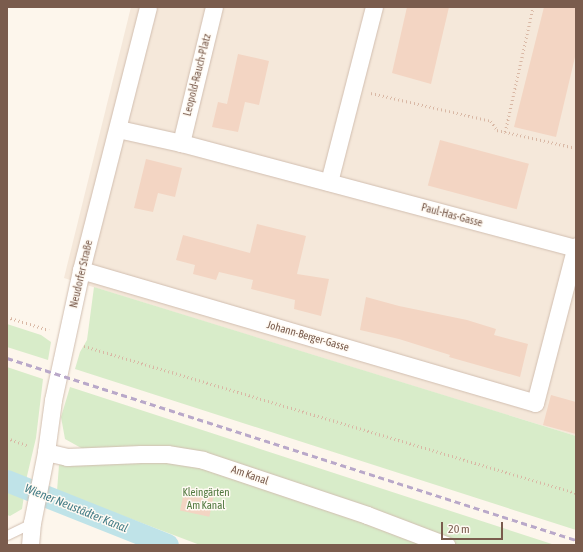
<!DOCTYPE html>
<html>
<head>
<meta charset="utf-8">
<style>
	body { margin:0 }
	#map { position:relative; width:583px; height:552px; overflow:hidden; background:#fdf6ec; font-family:"Asap Condensed",sans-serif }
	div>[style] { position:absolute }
	.residential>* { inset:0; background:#f5e8da }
	.green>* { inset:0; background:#d8ecc9 }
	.canal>* { height:22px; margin:-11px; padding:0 11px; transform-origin:11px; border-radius:11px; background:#bfe3e8 }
	.building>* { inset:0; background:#f3d5c3; transform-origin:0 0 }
	.path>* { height:2.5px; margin-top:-1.25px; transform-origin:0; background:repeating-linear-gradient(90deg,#d9b8a5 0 1px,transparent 0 4px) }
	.roads { filter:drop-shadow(0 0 1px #d1beb0) drop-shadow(0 0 1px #d1beb0) }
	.lane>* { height:9px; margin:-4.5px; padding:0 4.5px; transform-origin:4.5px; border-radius:4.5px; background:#fff }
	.street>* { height:17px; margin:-8.5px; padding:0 8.5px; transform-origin:8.5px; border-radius:8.5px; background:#fff }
	.rail>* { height:3px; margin-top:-1.5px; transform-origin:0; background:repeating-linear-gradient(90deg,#b9a8c9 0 6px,transparent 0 10px) }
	span { translate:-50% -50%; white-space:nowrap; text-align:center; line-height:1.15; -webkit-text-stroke:3px #fffaf3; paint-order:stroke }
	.street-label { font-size:11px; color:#7a5c4d }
	.park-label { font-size:11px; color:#537a41 }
	.water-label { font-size:12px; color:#437c86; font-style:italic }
	.frame { position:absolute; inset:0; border:8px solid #7a5c4d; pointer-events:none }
	.scale { position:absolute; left:441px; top:522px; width:62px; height:18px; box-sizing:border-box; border:2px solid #7a5c4d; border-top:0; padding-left:5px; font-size:12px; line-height:14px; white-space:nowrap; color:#7a5c4d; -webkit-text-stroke:3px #fffaf3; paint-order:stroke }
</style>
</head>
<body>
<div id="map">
	<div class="residential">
		<i style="clip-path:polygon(131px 7px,576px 7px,576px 436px,64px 278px)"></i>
	</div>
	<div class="green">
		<i style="clip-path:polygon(94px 287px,576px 436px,576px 530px,75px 369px,80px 352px,87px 340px)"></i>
		<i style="clip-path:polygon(7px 324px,41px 335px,51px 342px,48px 360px,7px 347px)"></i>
		<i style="clip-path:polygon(7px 367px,43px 379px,36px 438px,27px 476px,22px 509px,10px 516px,7px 515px)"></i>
		<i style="clip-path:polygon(70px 387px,555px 545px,200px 545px,57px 491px,59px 465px,83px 449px,65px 439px,61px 417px)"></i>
	</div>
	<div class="canal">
		<i style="left:7px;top:481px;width:173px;rotate:21.7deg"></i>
	</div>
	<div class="building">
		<i style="clip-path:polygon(407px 7px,449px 7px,431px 84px,392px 73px)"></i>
		<i style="clip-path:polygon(544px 7px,576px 7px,576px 53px,556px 137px,514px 127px)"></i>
		<i style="clip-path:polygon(238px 54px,269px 61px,259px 105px,245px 102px,238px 132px,212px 127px,218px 102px,227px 104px)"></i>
		<i style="left:440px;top:140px;width:92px;height:47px;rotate:15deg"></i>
		<i style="clip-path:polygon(146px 159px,182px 168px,175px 197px,158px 193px,153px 212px,134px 208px)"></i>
		<i style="clip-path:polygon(257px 224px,306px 236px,297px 274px,329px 279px,321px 316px,294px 309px,295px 300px,251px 289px,253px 280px,219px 272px,216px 280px,193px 274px,195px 265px,176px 260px,183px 235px,250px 253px)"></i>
		<i style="clip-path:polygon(366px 297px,399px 306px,467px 320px,496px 329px,494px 335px,528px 344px,520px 377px,449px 357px,450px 355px,399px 339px,360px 330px)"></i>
		<i style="clip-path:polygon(551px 395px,576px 402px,576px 434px,543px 425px)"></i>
		<i style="left:185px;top:487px;width:30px;height:24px;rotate:12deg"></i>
	</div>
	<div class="path">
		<i style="left:371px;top:93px;width:123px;rotate:13.1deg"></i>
		<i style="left:491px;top:121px;width:11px;rotate:56deg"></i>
		<i style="left:497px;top:130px;width:81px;rotate:12.8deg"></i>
		<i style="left:505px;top:132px;width:128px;rotate:-77.4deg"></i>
		<i style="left:7px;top:317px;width:44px;rotate:17.2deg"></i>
		<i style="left:84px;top:346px;width:513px;rotate:16.64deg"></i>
		<i style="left:7px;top:438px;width:23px;rotate:20deg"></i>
	</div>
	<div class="roads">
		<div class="lane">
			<i style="left:7px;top:535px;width:28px;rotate:-26deg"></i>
		</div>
		<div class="street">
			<i style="left:118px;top:129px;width:65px;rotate:12.5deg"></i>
			<i style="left:181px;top:143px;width:409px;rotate:14.9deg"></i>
			<i style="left:181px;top:143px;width:140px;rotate:-76.4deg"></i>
			<i style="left:329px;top:182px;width:181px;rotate:-75.6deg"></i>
			<i style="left:81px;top:270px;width:473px;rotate:16.3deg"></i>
			<i style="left:535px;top:403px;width:162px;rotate:-75.4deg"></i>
			<i style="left:46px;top:452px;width:22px;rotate:13deg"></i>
			<i style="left:67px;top:457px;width:74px;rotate:-2.3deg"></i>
			<i style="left:141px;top:454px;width:26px"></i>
			<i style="left:167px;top:454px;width:36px;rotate:9deg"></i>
			<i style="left:203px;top:460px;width:173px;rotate:18.5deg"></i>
			<i style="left:367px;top:515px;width:85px;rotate:20.8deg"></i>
			<i style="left:30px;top:545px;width:22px;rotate:-85deg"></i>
			<i style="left:32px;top:523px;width:72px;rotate:-78.8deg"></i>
			<i style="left:46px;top:452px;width:52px;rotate:-82.3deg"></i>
			<i style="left:53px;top:400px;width:133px;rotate:-77.8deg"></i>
			<i style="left:81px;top:270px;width:271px;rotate:-75.7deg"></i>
		</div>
	</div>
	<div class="rail">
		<i style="left:7px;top:358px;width:597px;rotate:17.74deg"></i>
	</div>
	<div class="street-label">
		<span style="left:197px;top:75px;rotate:-76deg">Leopold-Rauch-Platz</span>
		<span style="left:452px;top:215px;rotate:15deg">Paul-Has-Gasse</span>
		<span style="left:81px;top:274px;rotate:-77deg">Neudorfer Straße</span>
		<span style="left:308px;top:336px;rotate:16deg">Johann-Berger-Gasse</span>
		<span style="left:250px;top:475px;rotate:19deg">Am Kanal</span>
	</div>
	<div class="park-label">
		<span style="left:206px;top:499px">Kleingärten<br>Am Kanal</span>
	</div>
	<div class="water-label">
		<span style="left:76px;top:509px;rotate:22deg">Wiener Neustädter Kanal</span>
	</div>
	<div class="frame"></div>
	<div class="scale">20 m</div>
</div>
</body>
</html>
